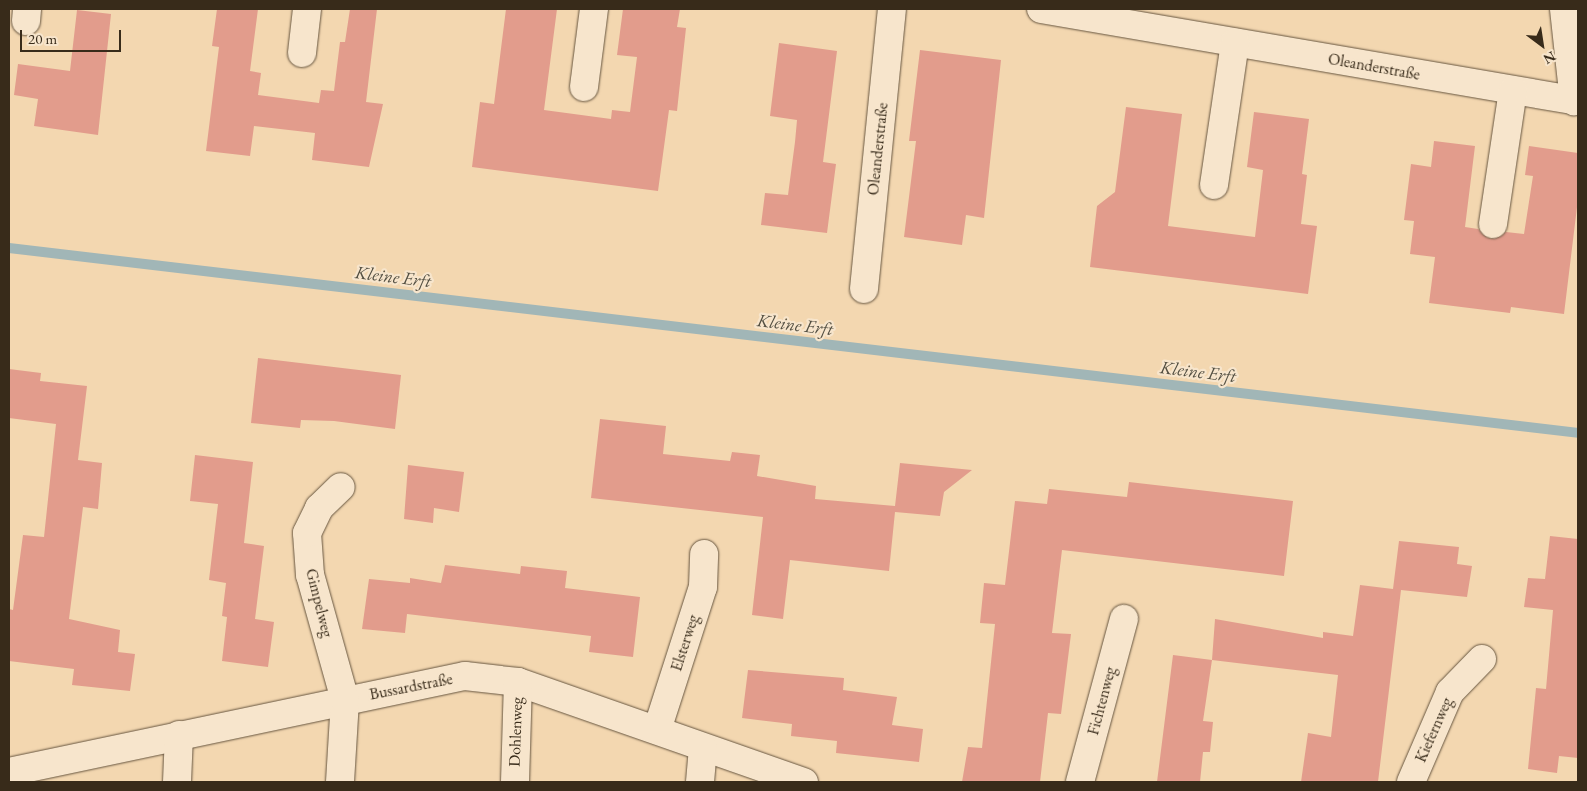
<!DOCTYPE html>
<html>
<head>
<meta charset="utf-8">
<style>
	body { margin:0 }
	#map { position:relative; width:1587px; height:791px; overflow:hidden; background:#f3d7b0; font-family:"EB Garamond",serif }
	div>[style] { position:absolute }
	.stream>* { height:10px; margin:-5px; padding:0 5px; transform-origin:5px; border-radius:5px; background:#a1b6b7 }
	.building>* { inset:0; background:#e29c8c }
	.roads { filter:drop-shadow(0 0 1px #675640) drop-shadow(0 0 1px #675640) }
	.minor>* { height:28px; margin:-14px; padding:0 14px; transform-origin:14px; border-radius:14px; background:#f7e5cc }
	span { translate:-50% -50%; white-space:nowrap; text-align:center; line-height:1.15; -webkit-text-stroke:4.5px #f7e5cc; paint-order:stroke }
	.street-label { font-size:16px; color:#382b1a }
	.water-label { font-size:18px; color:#524e41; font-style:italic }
	.frame { position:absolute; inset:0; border:10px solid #382b1a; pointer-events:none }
	.north { position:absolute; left:1517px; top:20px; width:50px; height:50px; -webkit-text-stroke:4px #f7e5cc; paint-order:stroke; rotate:149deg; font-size:14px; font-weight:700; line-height:20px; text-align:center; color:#382b1a }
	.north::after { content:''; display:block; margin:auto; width:18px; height:22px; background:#382b1a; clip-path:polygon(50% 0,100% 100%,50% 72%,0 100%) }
	.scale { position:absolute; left:20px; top:30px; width:101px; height:22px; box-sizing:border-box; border:2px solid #382b1a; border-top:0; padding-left:6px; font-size:15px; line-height:18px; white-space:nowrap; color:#382b1a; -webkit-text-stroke:4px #f7e5cc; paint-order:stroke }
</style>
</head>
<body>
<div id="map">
	<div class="stream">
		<i style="left:9px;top:248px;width:1580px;rotate:6.72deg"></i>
	</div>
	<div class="building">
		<i style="clip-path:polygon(217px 9px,258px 9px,250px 71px,261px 73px,258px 95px,319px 103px,321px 90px,334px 91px,340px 42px,345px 42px,350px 9px,377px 9px,366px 102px,383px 104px,369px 167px,312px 160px,315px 133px,254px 126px,250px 156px,206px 151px,219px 47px,212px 46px)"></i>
		<i style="clip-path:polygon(506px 9px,557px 9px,544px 110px,611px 119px,612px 110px,630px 112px,637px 57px,617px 55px,623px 9px,680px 9px,677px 27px,686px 28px,677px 111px,669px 110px,658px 191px,472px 167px,480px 102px,494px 104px)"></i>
		<i style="clip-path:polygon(77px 10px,111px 14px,98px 135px,34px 126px,38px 99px,14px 95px,18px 64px,70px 71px)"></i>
		<i style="clip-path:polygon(779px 43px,837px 51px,823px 162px,836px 164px,827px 233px,761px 225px,765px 193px,788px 195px,795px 142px,797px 120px,770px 116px)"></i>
		<i style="clip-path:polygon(920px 50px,1001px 60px,984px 218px,966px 215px,962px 245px,904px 237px,916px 141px,909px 141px)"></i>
		<i style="clip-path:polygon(1126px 107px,1182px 114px,1168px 226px,1255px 237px,1263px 170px,1247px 167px,1254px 112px,1309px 119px,1302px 174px,1307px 175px,1301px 224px,1317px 226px,1308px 294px,1090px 267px,1097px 206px,1115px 192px)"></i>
		<i style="clip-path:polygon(1434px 141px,1475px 146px,1465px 227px,1478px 229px,1491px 239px,1506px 232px,1524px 234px,1533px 176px,1525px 175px,1529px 146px,1578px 153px,1578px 199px,1564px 314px,1511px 307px,1510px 313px,1429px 303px,1435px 257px,1410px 254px,1414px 221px,1404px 220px,1411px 164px,1431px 167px)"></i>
		<i style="clip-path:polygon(258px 358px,401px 375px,395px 429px,334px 421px,301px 420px,300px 428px,251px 423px)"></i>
		<i style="clip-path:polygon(9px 369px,41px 373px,40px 381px,87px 386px,78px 460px,102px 463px,98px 509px,83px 507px,69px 619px,120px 630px,118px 652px,135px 654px,130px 691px,72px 685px,74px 669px,9px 661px,9px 609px,13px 610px,23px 535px,44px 537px,56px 424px,9px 418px)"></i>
		<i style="clip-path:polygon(600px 419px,666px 426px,663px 454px,730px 461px,732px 452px,760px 455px,757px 476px,816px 486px,815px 499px,895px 506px,900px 463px,972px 470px,944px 492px,940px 516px,895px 512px,889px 571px,790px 560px,783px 619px,752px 615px,763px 517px,591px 498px)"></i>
		<i style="clip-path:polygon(195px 455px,253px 462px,244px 543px,264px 546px,255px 619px,274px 622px,268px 667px,222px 661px,227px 617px,222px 616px,226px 583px,209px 580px,218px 504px,190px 501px)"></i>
		<i style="clip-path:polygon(408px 465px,464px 472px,459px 512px,434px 508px,433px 523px,404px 519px)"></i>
		<i style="clip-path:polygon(1129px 482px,1293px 501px,1284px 576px,1062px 550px,1052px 633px,1071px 634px,1061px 714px,1048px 713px,1040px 782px,962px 782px,968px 747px,982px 748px,995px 624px,980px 623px,984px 583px,1005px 585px,1015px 501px,1047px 504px,1049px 489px,1127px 497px)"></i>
		<i style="clip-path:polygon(1550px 536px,1578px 539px,1578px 758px,1559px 756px,1557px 773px,1528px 769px,1536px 688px,1546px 689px,1553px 610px,1524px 607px,1528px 578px,1545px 579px)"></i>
		<i style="clip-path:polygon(1399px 541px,1459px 547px,1457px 564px,1472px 566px,1467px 597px,1401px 590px,1378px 782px,1301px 782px,1308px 733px,1331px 737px,1338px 675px,1212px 660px,1215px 619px,1323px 638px,1323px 632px,1353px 636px,1360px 585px,1393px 589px)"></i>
		<i style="clip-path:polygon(445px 565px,520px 574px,521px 566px,567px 571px,565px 588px,640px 597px,633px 657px,589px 652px,591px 636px,407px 614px,405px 633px,362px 629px,369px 579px,410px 583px,410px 578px,441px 583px)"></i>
		<i style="clip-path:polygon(1173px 655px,1212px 660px,1203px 721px,1213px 722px,1210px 752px,1203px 752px,1200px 782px,1157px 782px)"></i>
		<i style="clip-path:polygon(748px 670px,844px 678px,843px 690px,897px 697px,892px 725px,923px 729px,919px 762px,836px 753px,837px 741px,791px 736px,792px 724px,742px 718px)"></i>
	</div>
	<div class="roads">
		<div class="minor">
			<i style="left:1041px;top:9px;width:545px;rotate:9.72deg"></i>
			<i style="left:1564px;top:9px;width:93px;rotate:83.8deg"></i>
			<i style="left:26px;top:21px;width:12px;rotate:-85deg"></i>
			<i style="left:302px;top:53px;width:44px;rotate:-83.5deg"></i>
			<i style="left:584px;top:87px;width:79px;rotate:-82.7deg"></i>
			<i style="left:1214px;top:185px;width:144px;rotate:-81.6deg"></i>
			<i style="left:1493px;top:224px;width:135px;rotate:-81.5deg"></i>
			<i style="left:864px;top:289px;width:281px;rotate:-84.3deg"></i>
			<i style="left:657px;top:730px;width:150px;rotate:-72.2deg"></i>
			<i style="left:703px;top:587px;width:33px;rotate:-88deg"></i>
			<i style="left:9px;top:772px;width:466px;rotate:-11.9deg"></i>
			<i style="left:465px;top:676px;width:53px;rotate:6.5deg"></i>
			<i style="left:518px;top:682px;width:303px;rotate:19.3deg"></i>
			<i style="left:177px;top:782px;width:47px;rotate:-87.6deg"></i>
			<i style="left:340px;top:782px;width:82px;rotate:-86.5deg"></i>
			<i style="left:345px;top:700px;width:130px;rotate:-105.6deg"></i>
			<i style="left:310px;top:575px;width:42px;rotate:-94.1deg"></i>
			<i style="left:307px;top:533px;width:28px;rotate:-64deg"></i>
			<i style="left:319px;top:508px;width:30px;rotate:-44deg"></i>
			<i style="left:515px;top:782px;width:100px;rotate:-88.3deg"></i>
			<i style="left:700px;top:782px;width:34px;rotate:-85deg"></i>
			<i style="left:1080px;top:782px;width:169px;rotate:-74.9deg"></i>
			<i style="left:1411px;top:782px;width:98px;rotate:-66.6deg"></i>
			<i style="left:1450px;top:692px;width:46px;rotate:-45.9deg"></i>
		</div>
	</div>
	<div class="street-label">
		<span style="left:1374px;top:67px;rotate:10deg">Oleanderstraße</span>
		<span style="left:878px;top:149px;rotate:-84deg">Oleanderstraße</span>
		<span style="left:319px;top:603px;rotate:76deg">Gimpelweg</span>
		<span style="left:685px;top:643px;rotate:-72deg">Elsterweg</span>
		<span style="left:411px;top:687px;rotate:-11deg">Bussardstraße</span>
		<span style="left:1102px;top:701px;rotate:-75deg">Fichtenweg</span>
		<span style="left:1434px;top:730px;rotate:-66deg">Kiefernweg</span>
		<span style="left:516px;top:732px;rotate:-88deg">Dohlenweg</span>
	</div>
	<div class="water-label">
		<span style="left:393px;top:277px;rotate:7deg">Kleine Erft</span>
		<span style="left:795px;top:325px;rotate:7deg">Kleine Erft</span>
		<span style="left:1198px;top:372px;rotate:7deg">Kleine Erft</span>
	</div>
	<div class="frame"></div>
	<div class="north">N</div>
	<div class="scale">20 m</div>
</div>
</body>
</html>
